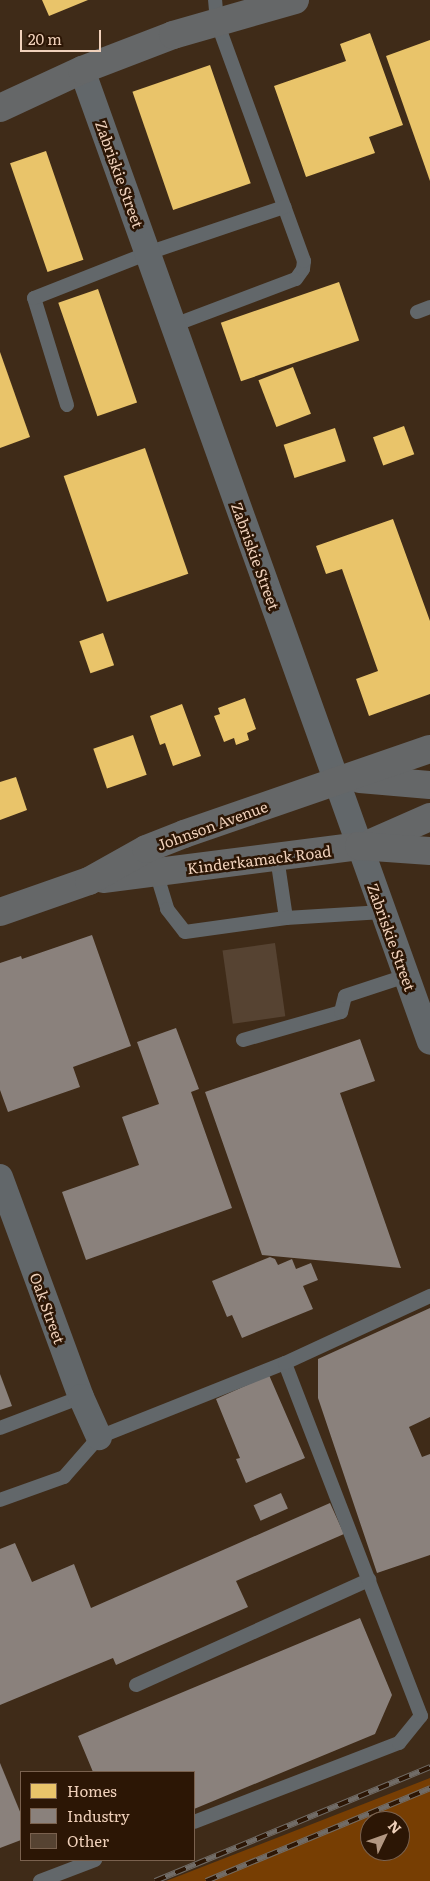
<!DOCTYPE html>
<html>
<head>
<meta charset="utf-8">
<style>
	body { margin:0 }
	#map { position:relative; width:430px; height:1881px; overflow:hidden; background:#3f2b18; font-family:Literata,serif }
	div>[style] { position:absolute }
	.green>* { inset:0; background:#773e03 }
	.homes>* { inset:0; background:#e9c46a; transform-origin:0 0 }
	.industry>* { inset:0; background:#8a817c; transform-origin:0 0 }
	.building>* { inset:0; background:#564332; transform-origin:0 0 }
	.lane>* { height:14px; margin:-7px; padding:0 7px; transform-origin:7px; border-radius:7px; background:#62676a }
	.street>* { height:26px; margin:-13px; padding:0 13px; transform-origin:13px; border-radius:13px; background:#62676a }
	.secondary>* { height:28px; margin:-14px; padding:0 14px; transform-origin:14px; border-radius:14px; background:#656768 }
	.rail>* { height:5.5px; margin-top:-2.75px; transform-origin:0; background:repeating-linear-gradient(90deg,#2c1605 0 11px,#716c67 0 22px); box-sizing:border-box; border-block:1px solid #716c67 }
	span { translate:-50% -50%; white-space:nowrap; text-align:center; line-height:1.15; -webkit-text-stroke:5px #2c1605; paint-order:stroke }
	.street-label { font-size:15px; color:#f0d1bb }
	.legend { position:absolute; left:20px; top:1771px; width:175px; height:90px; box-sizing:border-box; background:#2c1605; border:1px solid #7a614e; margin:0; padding:6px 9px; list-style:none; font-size:15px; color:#f0d1bb }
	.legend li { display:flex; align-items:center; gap:10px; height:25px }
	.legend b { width:25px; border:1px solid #7a614e }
	.north { position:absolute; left:360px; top:1811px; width:50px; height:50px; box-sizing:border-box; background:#2c1605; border:1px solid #7a614e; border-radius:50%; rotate:48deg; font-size:14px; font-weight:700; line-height:20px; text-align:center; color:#f0d1bb }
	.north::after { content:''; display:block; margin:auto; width:18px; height:22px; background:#b29782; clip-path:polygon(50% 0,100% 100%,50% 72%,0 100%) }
	.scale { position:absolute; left:20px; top:30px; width:81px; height:22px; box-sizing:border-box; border:2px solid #f0d1bb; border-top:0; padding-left:6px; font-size:15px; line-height:18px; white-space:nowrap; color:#f0d1bb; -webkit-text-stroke:4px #2c1605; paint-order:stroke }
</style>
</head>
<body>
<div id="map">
	<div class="green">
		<i style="clip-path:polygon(evenodd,430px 1778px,430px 1881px,166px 1881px,430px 1778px,370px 1821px,400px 1821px,400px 1851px,370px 1851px,370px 1821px)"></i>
	</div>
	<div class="homes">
		<i style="clip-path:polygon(42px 0,88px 0,49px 16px)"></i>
		<i style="clip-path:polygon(370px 33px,403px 125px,369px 137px,375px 153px,306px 177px,274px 86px,346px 61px,340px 44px)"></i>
		<i style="clip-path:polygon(430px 40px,430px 181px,386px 56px)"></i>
		<i style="left:210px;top:65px;width:125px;height:82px;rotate:71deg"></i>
		<i style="left:46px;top:151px;width:115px;height:38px;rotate:71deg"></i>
		<i style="left:339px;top:282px;width:62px;height:125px;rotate:71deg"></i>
		<i style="left:98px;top:289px;width:120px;height:42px;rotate:71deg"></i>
		<i style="clip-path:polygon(0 352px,30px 437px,0 448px)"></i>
		<i style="left:293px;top:367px;width:50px;height:37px;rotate:69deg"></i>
		<i style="left:404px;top:426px;width:30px;height:33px;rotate:70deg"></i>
		<i style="left:335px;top:428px;width:35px;height:54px;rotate:72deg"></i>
		<i style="left:145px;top:448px;width:133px;height:86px;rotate:71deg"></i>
		<i style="clip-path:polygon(393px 519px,430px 621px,430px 694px,369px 716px,356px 679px,378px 671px,342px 569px,326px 574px,316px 546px)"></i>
		<i style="left:103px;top:633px;width:34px;height:25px;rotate:71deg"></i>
		<i style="clip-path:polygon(245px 698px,256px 729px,247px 733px,249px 740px,236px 745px,234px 738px,224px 742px,214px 716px,220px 714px,218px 708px)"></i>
		<i style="clip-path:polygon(182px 704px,201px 756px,173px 766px,165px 743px,160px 745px,150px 716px)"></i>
		<i style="left:133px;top:735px;width:42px;height:42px;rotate:71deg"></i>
		<i style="clip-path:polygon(16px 777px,27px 810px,0 820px,0 782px)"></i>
	</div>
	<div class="industry">
		<i style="clip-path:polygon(92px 935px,131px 1046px,73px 1067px,80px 1087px,8px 1112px,0 1090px,0 963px,21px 956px,22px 959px)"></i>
		<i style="clip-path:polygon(176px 1028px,199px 1089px,191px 1092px,232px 1208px,86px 1260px,62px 1192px,139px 1165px,122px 1117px,159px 1104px,137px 1042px)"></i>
		<i style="clip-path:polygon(360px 1039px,375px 1081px,340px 1093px,401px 1268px,262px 1255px,205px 1092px)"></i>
		<i style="clip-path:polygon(270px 1257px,275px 1259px,278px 1265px,292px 1259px,296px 1269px,311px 1263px,318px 1280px,303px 1286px,313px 1309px,242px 1338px,232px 1315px,227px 1317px,212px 1281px)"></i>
		<i style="clip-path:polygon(430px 1308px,430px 1417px,409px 1427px,422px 1457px,430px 1454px,430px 1555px,377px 1573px,318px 1398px,318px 1359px)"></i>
		<i style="clip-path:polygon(0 1374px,12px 1406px,0 1410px)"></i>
		<i style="clip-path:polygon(269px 1375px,305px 1458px,246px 1483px,236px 1459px,240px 1458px,216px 1399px)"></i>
		<i style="left:281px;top:1493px;width:17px;height:30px;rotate:66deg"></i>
		<i style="clip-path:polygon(330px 1503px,344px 1534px,236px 1581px,248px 1607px,116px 1665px,113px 1658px,0 1705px,0 1549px,15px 1543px,32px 1582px,74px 1564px,91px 1608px)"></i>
		<i style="clip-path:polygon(360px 1618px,392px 1695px,375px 1734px,194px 1809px,194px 1772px,93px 1772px,78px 1736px)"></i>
		<i style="clip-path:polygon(0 1763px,21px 1814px,21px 1840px,0 1848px)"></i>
	</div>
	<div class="building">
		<i style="left:275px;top:943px;width:74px;height:53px;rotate:82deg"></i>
	</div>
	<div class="lane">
		<i style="left:417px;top:312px;width:14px;rotate:-21deg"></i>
		<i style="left:174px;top:325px;width:130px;rotate:-20.7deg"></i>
		<i style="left:296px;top:279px;width:12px;rotate:-55deg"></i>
		<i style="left:303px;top:269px;width:8px;rotate:-83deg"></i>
		<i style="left:304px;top:261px;width:254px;rotate:-110deg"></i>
		<i style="left:217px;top:22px;width:22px;rotate:-95deg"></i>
		<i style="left:67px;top:405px;width:112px;rotate:-107.1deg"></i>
		<i style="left:34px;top:298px;width:123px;rotate:-21.5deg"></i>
		<i style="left:148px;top:253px;width:144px;rotate:-18.7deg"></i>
		<i style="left:156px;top:872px;width:39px;rotate:73deg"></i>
		<i style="left:167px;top:909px;width:29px;rotate:52deg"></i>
		<i style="left:185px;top:932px;width:102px;rotate:-7.9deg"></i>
		<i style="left:286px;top:918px;width:62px;rotate:-98.4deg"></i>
		<i style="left:286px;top:918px;width:97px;rotate:-3.5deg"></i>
		<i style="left:243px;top:1040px;width:102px;rotate:-15.9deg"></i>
		<i style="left:341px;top:1012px;width:16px;rotate:-76deg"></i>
		<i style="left:345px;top:996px;width:64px;rotate:-18.2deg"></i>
		<i style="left:0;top:1428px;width:87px;rotate:-20.9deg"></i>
		<i style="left:0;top:1500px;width:68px;rotate:-19.8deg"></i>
		<i style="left:64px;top:1477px;width:53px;rotate:-48.8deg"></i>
		<i style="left:99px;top:1437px;width:200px;rotate:-21.7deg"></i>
		<i style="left:136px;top:1685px;width:256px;rotate:-24.3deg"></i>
		<i style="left:194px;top:1822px;width:220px;rotate:-21.1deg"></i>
		<i style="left:399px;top:1743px;width:35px;rotate:-51deg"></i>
		<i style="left:421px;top:1716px;width:378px;rotate:-111.1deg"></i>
		<i style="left:285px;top:1363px;width:160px;rotate:-24.8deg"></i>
		<i style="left:40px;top:1881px;width:59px;rotate:-20.9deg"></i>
	</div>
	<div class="street">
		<i style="left:82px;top:70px;width:1032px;rotate:70.3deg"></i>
		<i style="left:0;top:1177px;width:234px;rotate:69.8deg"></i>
		<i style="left:81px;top:1397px;width:44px;rotate:65.8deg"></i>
	</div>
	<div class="secondary">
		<i style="left:0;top:108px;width:90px;rotate:-24.9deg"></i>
		<i style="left:82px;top:70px;width:97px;rotate:-21deg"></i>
		<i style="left:173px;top:35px;width:127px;rotate:-16deg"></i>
		<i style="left:360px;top:779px;width:70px;rotate:4.9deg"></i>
		<i style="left:373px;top:842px;width:62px;rotate:-23.7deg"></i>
		<i style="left:103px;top:879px;width:258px;rotate:-7.3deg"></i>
		<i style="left:359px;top:846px;width:71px;rotate:4deg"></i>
		<i style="left:0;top:912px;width:94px;rotate:-19.2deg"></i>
		<i style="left:89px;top:881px;width:65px;rotate:-29.3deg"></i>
		<i style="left:146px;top:849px;width:41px;rotate:-21.5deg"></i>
		<i style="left:184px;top:834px;width:260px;rotate:-19.1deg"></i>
	</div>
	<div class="rail">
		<i style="left:155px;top:1881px;width:298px;rotate:-22.5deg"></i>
		<i style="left:206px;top:1881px;width:243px;rotate:-22.5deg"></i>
	</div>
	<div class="street-label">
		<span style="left:120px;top:174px;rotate:70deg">Zabriskie Street</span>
		<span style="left:256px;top:556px;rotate:70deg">Zabriskie Street</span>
		<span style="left:212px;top:825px;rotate:-20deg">Johnson Avenue</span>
		<span style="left:259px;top:859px;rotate:-7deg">Kinderkamack Road</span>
		<span style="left:392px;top:937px;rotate:70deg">Zabriskie Street</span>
		<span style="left:48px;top:1308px;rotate:70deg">Oak Street</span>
	</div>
	<ul class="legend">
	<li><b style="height:14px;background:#e9c46a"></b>Homes</li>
	<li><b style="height:14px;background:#8a817c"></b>Industry</li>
	<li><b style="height:14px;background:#564332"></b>Other</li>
	</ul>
	<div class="north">N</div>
	<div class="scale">20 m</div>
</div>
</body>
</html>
